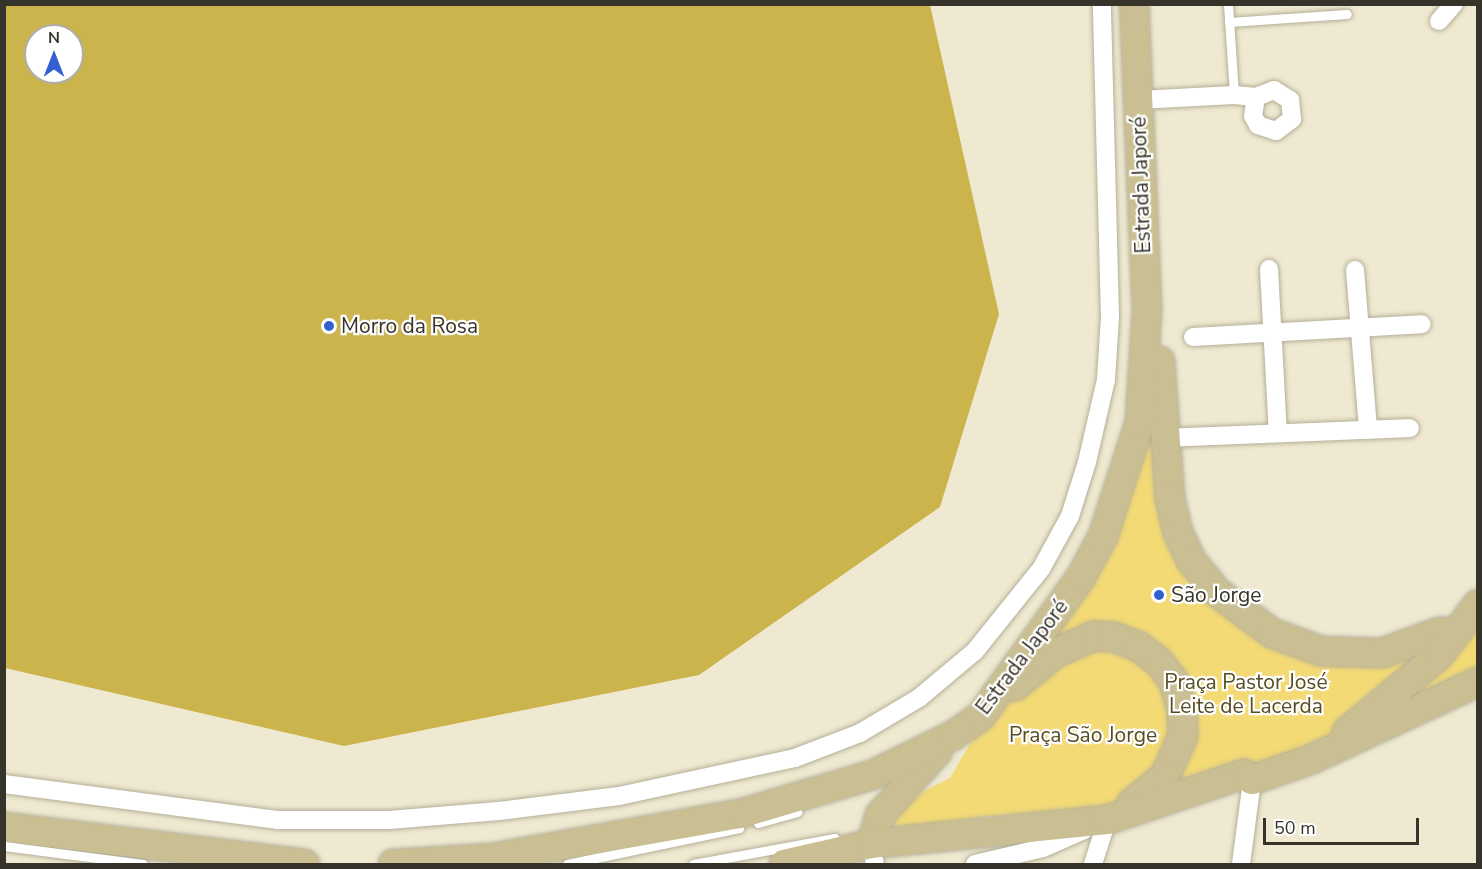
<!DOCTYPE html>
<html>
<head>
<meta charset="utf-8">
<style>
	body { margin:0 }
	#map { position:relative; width:1482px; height:869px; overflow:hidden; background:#eee9d0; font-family:"Nunito Sans",sans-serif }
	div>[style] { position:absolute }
	.green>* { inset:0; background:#f3da75 }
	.forest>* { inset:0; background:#ccb44c }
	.roads { filter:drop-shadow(0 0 2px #b5af98) drop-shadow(0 0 2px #b5af98) }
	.service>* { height:9px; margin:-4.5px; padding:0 4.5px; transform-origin:4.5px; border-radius:4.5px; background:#fff }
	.minor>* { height:18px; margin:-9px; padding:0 9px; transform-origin:9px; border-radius:9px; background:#fff }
	.primary>* { height:28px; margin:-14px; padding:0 14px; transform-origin:14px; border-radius:14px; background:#cabf92 }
	.dots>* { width:16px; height:16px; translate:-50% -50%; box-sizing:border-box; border:3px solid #fff; border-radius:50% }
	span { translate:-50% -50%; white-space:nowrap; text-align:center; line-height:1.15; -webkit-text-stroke:4.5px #fff; paint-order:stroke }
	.street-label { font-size:21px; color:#36342a }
	.poi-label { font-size:21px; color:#36342a }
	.left { translate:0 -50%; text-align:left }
	.park-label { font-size:21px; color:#574d22 }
	.frame { position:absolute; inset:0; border:6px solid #36342a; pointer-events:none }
	.north { position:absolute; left:24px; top:24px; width:60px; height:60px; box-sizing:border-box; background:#fff; border:2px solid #afaeaa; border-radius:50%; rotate:0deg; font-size:16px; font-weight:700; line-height:24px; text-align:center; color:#36342a }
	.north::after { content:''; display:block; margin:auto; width:21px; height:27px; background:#3360d0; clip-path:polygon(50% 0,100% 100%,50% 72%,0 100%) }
	.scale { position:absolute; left:1263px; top:818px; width:156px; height:27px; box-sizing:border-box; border:3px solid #36342a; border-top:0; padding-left:8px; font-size:18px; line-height:21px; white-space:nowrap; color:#36342a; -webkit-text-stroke:4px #fff; paint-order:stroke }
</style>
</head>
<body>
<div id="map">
	<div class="green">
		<i style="clip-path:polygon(1154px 413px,1194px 551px,1252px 614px,1327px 648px,1416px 656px,1477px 593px,1477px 679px,1308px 755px,1111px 809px,983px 817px,922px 827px,893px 825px,898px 814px,922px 792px,950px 778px,987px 715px,1039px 649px)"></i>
	</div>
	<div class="forest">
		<i style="clip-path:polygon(evenodd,5px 4px,930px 5px,999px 314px,940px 507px,699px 675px,344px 746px,5px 668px,5px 4px,36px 36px,72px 36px,72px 72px,36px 72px,36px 36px)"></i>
	</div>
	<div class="roads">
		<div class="service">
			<i style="left:1228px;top:4px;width:91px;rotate:86.2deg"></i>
			<i style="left:1229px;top:22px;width:118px;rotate:-3.9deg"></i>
			<i style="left:758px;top:823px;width:41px;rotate:-15.8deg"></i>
			<i style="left:4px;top:846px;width:140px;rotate:7.4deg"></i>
			<i style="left:567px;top:864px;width:176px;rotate:-11.8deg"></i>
			<i style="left:693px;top:864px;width:144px;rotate:-10.4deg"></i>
		</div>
		<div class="minor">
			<i style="left:1439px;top:21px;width:23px;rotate:-49deg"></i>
			<i style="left:1138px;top:100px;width:96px;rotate:-3deg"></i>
			<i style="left:1234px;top:95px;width:22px;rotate:5deg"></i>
			<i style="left:1256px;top:97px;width:19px;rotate:-21deg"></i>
			<i style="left:1274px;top:90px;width:19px;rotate:32deg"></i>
			<i style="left:1290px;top:100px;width:19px;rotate:84deg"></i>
			<i style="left:1292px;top:119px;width:20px;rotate:143deg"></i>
			<i style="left:1276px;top:131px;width:19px;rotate:-162deg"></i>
			<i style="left:1258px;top:125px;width:10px;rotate:-119deg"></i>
			<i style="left:1253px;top:116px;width:19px;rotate:-81deg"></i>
			<i style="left:1269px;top:269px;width:164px;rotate:86.9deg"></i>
			<i style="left:1355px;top:270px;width:160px;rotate:85.3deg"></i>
			<i style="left:1193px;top:337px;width:229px;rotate:-3.2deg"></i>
			<i style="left:1166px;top:438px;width:244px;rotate:-2.3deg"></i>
			<i style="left:4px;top:784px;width:275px;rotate:7.5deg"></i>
			<i style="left:277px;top:820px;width:112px"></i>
			<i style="left:389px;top:820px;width:110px;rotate:-4.7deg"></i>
			<i style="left:499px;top:811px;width:121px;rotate:-7.1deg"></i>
			<i style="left:619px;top:796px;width:180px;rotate:-12.2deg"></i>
			<i style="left:795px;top:758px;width:70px;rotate:-21deg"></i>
			<i style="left:860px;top:733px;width:69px;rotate:-30.7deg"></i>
			<i style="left:919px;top:698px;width:73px;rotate:-40deg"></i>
			<i style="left:975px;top:651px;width:105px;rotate:-51.2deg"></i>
			<i style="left:1041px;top:569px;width:60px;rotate:-61.3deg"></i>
			<i style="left:1070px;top:516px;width:57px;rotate:-72.5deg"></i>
			<i style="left:1087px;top:462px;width:84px;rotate:-77deg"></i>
			<i style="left:1106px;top:380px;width:63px;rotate:-86.4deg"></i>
			<i style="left:1110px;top:317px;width:313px;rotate:-91.5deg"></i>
			<i style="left:871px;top:844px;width:20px;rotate:79deg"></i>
			<i style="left:975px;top:864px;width:70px;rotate:-13.2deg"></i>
			<i style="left:1043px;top:848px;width:45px;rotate:-23.7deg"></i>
			<i style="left:1093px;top:864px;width:46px;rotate:-72.3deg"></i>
			<i style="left:1241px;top:864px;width:85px;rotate:-82.5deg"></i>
		</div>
		<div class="primary">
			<i style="left:1160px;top:361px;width:137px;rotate:85.8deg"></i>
			<i style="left:1170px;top:498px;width:35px;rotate:77deg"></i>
			<i style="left:1178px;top:532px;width:31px;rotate:65deg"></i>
			<i style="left:1191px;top:560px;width:41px;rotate:50.9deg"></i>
			<i style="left:1217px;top:592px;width:69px;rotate:36.7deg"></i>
			<i style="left:1272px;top:633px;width:52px;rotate:20.2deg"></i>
			<i style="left:1321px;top:651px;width:61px;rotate:1.9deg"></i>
			<i style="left:1382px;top:653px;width:61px;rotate:-20.2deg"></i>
			<i style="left:1439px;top:632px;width:14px"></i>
			<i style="left:1015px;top:686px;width:52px;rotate:-39.5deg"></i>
			<i style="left:1055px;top:653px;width:43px;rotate:-23.6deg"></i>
			<i style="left:1094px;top:636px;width:20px;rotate:3deg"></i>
			<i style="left:1114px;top:637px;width:26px;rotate:21deg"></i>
			<i style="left:1138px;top:646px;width:25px;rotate:37deg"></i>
			<i style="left:1158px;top:661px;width:24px;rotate:52deg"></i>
			<i style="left:1173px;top:680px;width:31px;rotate:73deg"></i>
			<i style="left:1182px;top:710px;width:26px;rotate:88deg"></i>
			<i style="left:1183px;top:736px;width:44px;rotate:114.2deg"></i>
			<i style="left:1165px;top:776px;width:44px;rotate:140.5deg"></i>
			<i style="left:1347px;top:732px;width:120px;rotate:-39.9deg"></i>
			<i style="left:1439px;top:655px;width:64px;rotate:-52.6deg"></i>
			<i style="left:4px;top:827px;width:303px;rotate:7deg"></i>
			<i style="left:871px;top:844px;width:30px;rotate:-73deg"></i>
			<i style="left:880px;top:815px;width:86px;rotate:-47.8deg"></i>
			<i style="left:393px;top:864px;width:99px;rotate:-3.5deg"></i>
			<i style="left:492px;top:858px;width:252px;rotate:-10.1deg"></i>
			<i style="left:740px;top:814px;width:138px;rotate:-16.5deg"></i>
			<i style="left:872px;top:775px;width:91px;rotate:-26deg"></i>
			<i style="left:954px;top:735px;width:32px;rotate:-35deg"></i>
			<i style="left:980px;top:717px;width:173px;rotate:-54.2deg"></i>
			<i style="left:1081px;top:577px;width:47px;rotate:-61.8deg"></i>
			<i style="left:1103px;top:536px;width:120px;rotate:-72deg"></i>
			<i style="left:1140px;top:422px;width:112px;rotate:-86.4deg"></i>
			<i style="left:1147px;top:310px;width:306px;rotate:-92.4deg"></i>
			<i style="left:784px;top:864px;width:89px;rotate:-12.9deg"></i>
			<i style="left:871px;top:844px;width:237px;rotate:-5.8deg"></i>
			<i style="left:1107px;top:820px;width:145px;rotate:-18.6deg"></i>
			<i style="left:1244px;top:774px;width:10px;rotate:37deg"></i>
			<i style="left:1252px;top:780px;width:64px;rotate:-19.3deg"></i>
			<i style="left:1312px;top:759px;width:183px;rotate:-24.9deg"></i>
		</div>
	</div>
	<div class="dots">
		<i style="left:329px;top:326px;background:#3360d0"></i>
		<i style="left:1159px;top:595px;background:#3360d0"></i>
	</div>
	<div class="street-label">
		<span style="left:1141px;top:185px;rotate:-92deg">Estrada Japoré</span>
		<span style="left:1022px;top:657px;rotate:-53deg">Estrada Japoré</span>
	</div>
	<div class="poi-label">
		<span class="left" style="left:341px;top:326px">Morro da Rosa</span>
		<span class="left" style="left:1171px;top:595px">São Jorge</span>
	</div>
	<div class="park-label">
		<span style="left:1246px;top:694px">Praça Pastor José<br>Leite de Lacerda</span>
		<span style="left:1083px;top:735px">Praça São Jorge</span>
	</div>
	<div class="frame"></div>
	<div class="north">N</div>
	<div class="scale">50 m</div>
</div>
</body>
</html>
